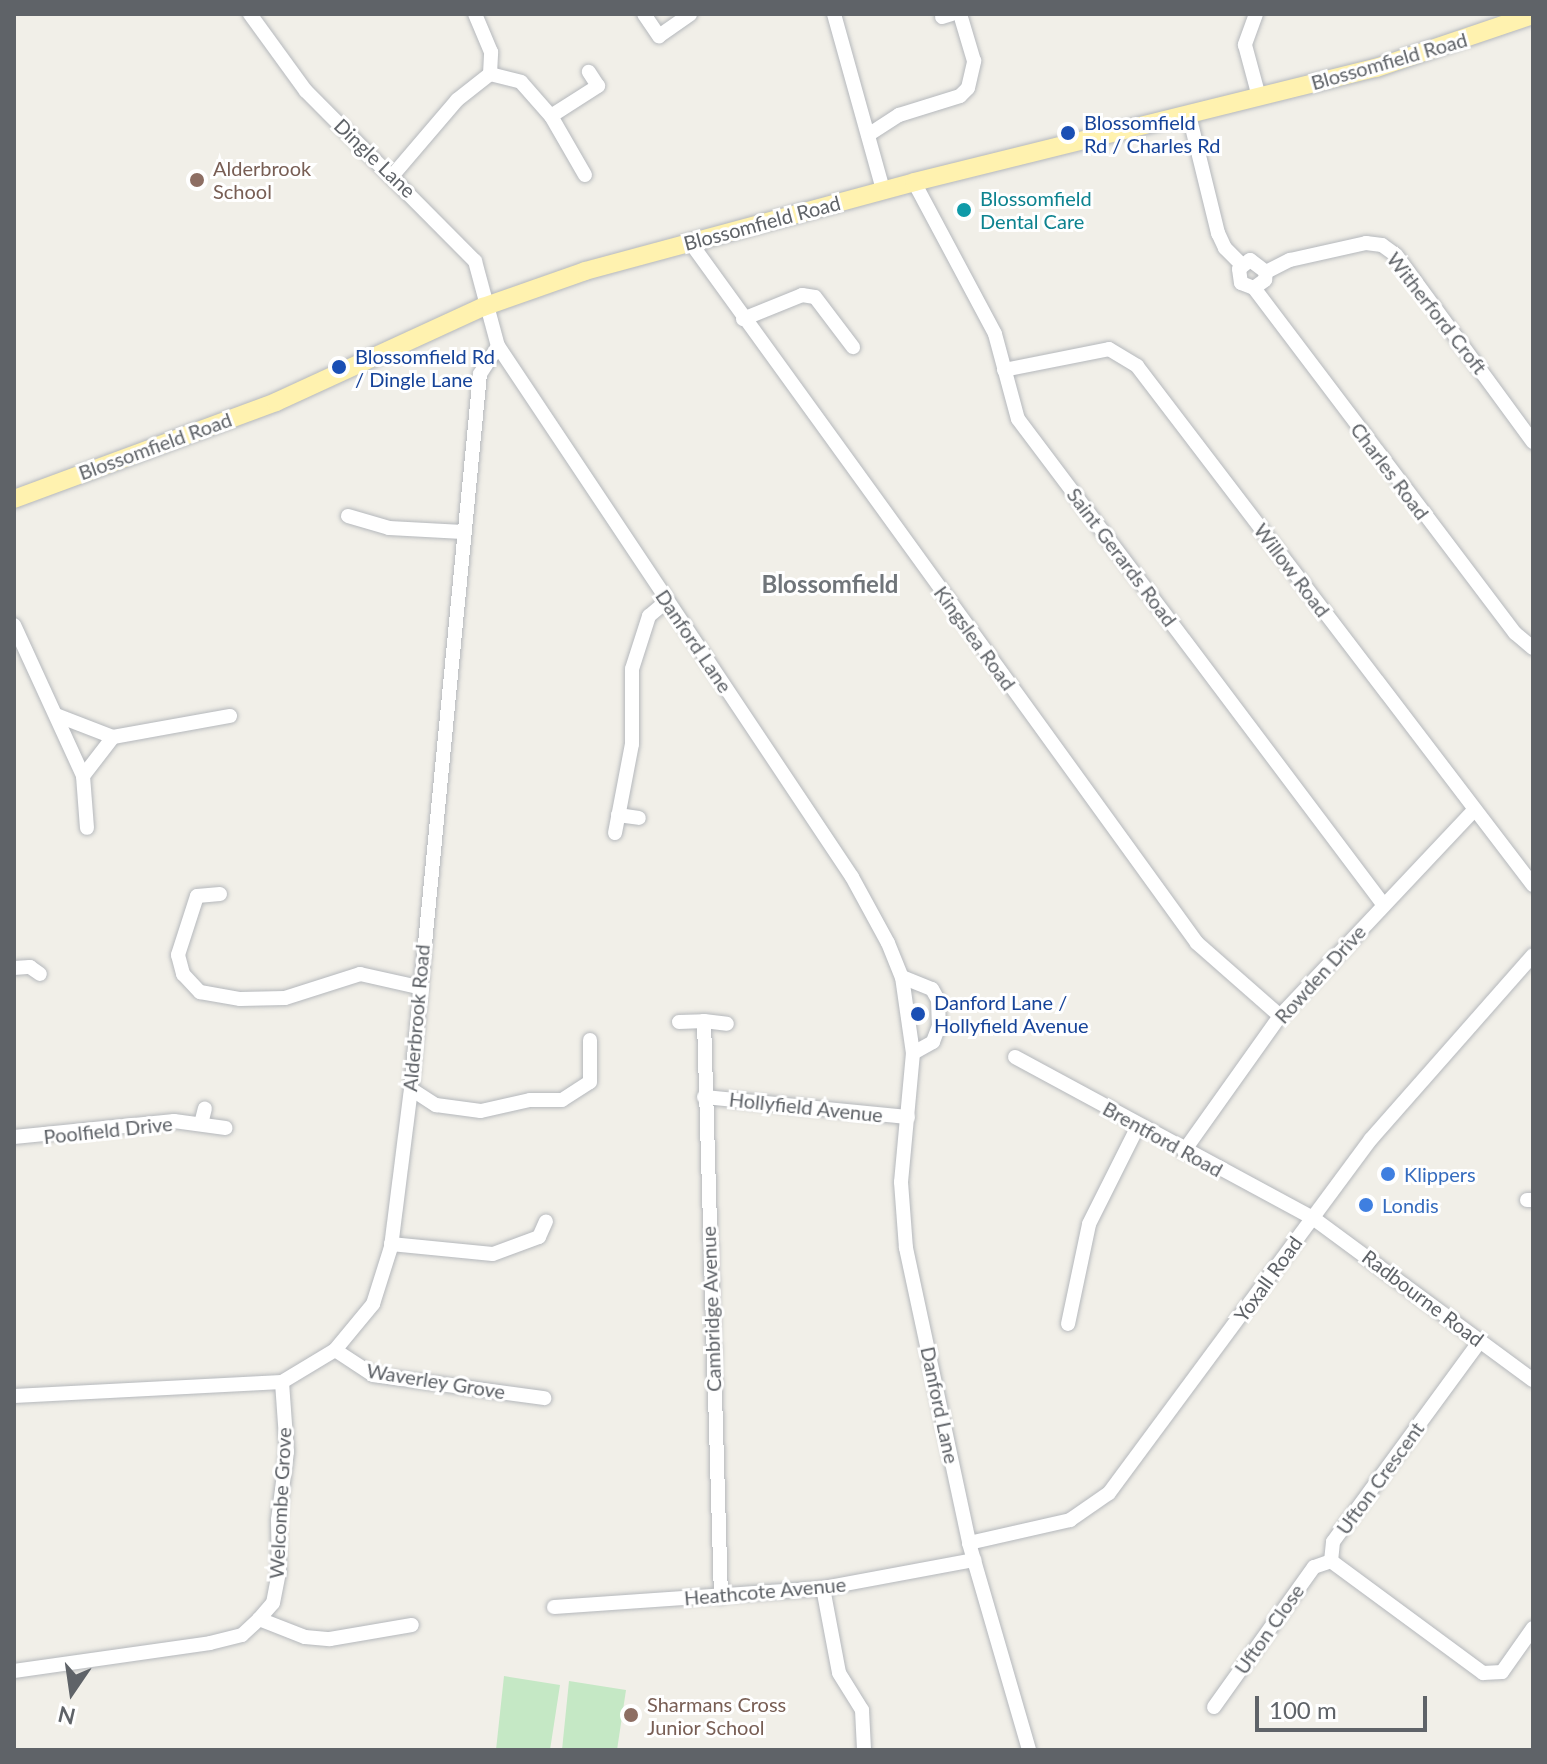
<!DOCTYPE html>
<html>
<head>
<meta charset="utf-8">
<style>
	body { margin:0 }
	#map { position:relative; width:1547px; height:1764px; overflow:hidden; background:#f1efe8; font-family:Lato,sans-serif }
	div>[style] { position:absolute }
	.green>* { inset:0; background:#c5e8c5 }
	.roads { filter:drop-shadow(0 0 2px #b5b8bc) drop-shadow(0 0 2px #b5b8bc) }
	.minor>* { height:14px; margin:-7px; padding:0 7px; transform-origin:7px; border-radius:7px; background:#fff }
	.major>* { height:18px; margin:-9px; padding:0 9px; transform-origin:9px; border-radius:9px; background:#fff2af }
	.dots>* { width:22px; height:22px; translate:-50% -50%; box-sizing:border-box; border:4px solid #fff; border-radius:50% }
	span { translate:-50% -50%; white-space:nowrap; text-align:center; line-height:1.15; -webkit-text-stroke:6px #fff; paint-order:stroke }
	.street-label { font-size:20px; color:#5f6368 }
	.transit-label { font-size:20px; color:#164399 }
	.left { translate:0 -50%; text-align:left }
	.education-label { font-size:20px; color:#785e54 }
	.culture-label { font-size:20px; color:#0d838f }
	.shop-label { font-size:20px; color:#366cbe }
	.quarter-label { font-size:24px; color:#70757a; font-weight:700 }
	.frame { position:absolute; inset:0; border:16px solid #5f6368; pointer-events:none }
	.north { position:absolute; left:32px; top:1652px; width:80px; height:80px; -webkit-text-stroke:6px #fff; paint-order:stroke; rotate:193deg; font-size:22px; font-weight:700; line-height:32px; text-align:center; color:#5f6368 }
	.north::after { content:''; display:block; margin:auto; width:28px; height:36px; background:#5f6368; clip-path:polygon(50% 0,100% 100%,50% 72%,0 100%) }
	.scale { position:absolute; left:1255px; top:1696px; width:172px; height:36px; box-sizing:border-box; border:4px solid #5f6368; border-top:0; padding-left:10px; font-size:24px; line-height:28px; white-space:nowrap; color:#5f6368; -webkit-text-stroke:6px #fff; paint-order:stroke }
</style>
</head>
<body>
<div id="map">
	<div class="green">
		<i style="clip-path:polygon(504px 1676px,560px 1685px,550px 1750px,496px 1750px)"></i>
		<i style="clip-path:polygon(569px 1681px,626px 1690px,617px 1750px,562px 1750px)"></i>
	</div>
	<div class="roads">
		<div class="minor">
			<i style="left:250px;top:14px;width:95px;rotate:54deg"></i>
			<i style="left:306px;top:91px;width:240px;rotate:45.2deg"></i>
			<i style="left:475px;top:261px;width:88px;rotate:74.9deg"></i>
			<i style="left:498px;top:346px;width:638px;rotate:56.31deg"></i>
			<i style="left:852px;top:877px;width:75px;rotate:61.4deg"></i>
			<i style="left:888px;top:943px;width:37px;rotate:68deg"></i>
			<i style="left:902px;top:977px;width:77px;rotate:81.8deg"></i>
			<i style="left:913px;top:1053px;width:130px;rotate:95.3deg"></i>
			<i style="left:901px;top:1182px;width:66px;rotate:85.7deg"></i>
			<i style="left:906px;top:1248px;width:302px;rotate:77.9deg"></i>
			<i style="left:969px;top:1543px;width:216px;rotate:73.8deg"></i>
			<i style="left:644px;top:14px;width:27px;rotate:56deg"></i>
			<i style="left:659px;top:36px;width:38px;rotate:-35deg"></i>
			<i style="left:834px;top:14px;width:183px;rotate:74.4deg"></i>
			<i style="left:1256px;top:14px;width:33px;rotate:110deg"></i>
			<i style="left:1245px;top:45px;width:54px;rotate:74.9deg"></i>
			<i style="left:942px;top:17px;width:10px;rotate:-17deg"></i>
			<i style="left:490px;top:74px;width:32px;rotate:14deg"></i>
			<i style="left:521px;top:82px;width:45px;rotate:48.6deg"></i>
			<i style="left:551px;top:116px;width:68px;rotate:60deg"></i>
			<i style="left:1189px;top:115px;width:122px;rotate:76.2deg"></i>
			<i style="left:1218px;top:233px;width:17px;rotate:65deg"></i>
			<i style="left:1225px;top:248px;width:24px;rotate:45deg"></i>
			<i style="left:551px;top:116px;width:56px;rotate:-32.6deg"></i>
			<i style="left:598px;top:86px;width:17px;rotate:-123deg"></i>
			<i style="left:868px;top:135px;width:37px;rotate:-33deg"></i>
			<i style="left:899px;top:115px;width:64px;rotate:-17.3deg"></i>
			<i style="left:960px;top:96px;width:11px;rotate:-45deg"></i>
			<i style="left:968px;top:88px;width:28px;rotate:-77deg"></i>
			<i style="left:974px;top:61px;width:49px;rotate:-106.6deg"></i>
			<i style="left:393px;top:175px;width:99px;rotate:-49.5deg"></i>
			<i style="left:457px;top:100px;width:42px;rotate:-38.2deg"></i>
			<i style="left:490px;top:74px;width:22px;rotate:-87deg"></i>
			<i style="left:491px;top:52px;width:41px;rotate:-112.8deg"></i>
			<i style="left:914px;top:182px;width:172px;rotate:61.9deg"></i>
			<i style="left:995px;top:334px;width:88px;rotate:74.9deg"></i>
			<i style="left:1018px;top:419px;width:607px;rotate:53.04deg"></i>
			<i style="left:690px;top:242px;width:865px;rotate:54.12deg"></i>
			<i style="left:1197px;top:943px;width:111px;rotate:41.3deg"></i>
			<i style="left:1266px;top:272px;width:27px;rotate:-27deg"></i>
			<i style="left:1290px;top:260px;width:78px;rotate:-12.6deg"></i>
			<i style="left:1366px;top:243px;width:16px;rotate:7deg"></i>
			<i style="left:1382px;top:245px;width:17px;rotate:36deg"></i>
			<i style="left:1396px;top:255px;width:232px;rotate:53.8deg"></i>
			<i style="left:1254px;top:288px;width:14px;rotate:-36deg"></i>
			<i style="left:1265px;top:280px;width:8px;rotate:-83deg"></i>
			<i style="left:1266px;top:272px;width:20px;rotate:-143deg"></i>
			<i style="left:1250px;top:260px;width:14px;rotate:141deg"></i>
			<i style="left:1239px;top:269px;width:14px;rotate:82deg"></i>
			<i style="left:1241px;top:283px;width:14px;rotate:21deg"></i>
			<i style="left:1254px;top:288px;width:433px;rotate:52.9deg"></i>
			<i style="left:1515px;top:633px;width:23px;rotate:40deg"></i>
			<i style="left:743px;top:319px;width:64px;rotate:-22.1deg"></i>
			<i style="left:802px;top:295px;width:13px;rotate:9deg"></i>
			<i style="left:815px;top:297px;width:63px;rotate:52.8deg"></i>
			<i style="left:1004px;top:370px;width:107px;rotate:-11.3deg"></i>
			<i style="left:1109px;top:349px;width:33px;rotate:31deg"></i>
			<i style="left:1137px;top:366px;width:653px;rotate:52.66deg"></i>
			<i style="left:348px;top:516px;width:43px;rotate:16.3deg"></i>
			<i style="left:389px;top:528px;width:74px;rotate:3.1deg"></i>
			<i style="left:14px;top:625px;width:166px;rotate:65.4deg"></i>
			<i style="left:83px;top:776px;width:52px;rotate:85.6deg"></i>
			<i style="left:56px;top:715px;width:61px;rotate:21.1deg"></i>
			<i style="left:113px;top:737px;width:119px;rotate:-10.2deg"></i>
			<i style="left:83px;top:776px;width:49px;rotate:-52.4deg"></i>
			<i style="left:618px;top:815px;width:21px;rotate:8deg"></i>
			<i style="left:615px;top:833px;width:91px;rotate:-79.2deg"></i>
			<i style="left:632px;top:744px;width:75px;rotate:-90deg"></i>
			<i style="left:632px;top:669px;width:56px;rotate:-72.2deg"></i>
			<i style="left:649px;top:616px;width:23px;rotate:-40deg"></i>
			<i style="left:220px;top:894px;width:23px;rotate:175deg"></i>
			<i style="left:197px;top:896px;width:62px;rotate:107.9deg"></i>
			<i style="left:178px;top:955px;width:20px;rotate:75deg"></i>
			<i style="left:183px;top:974px;width:25px;rotate:47deg"></i>
			<i style="left:200px;top:992px;width:41px;rotate:9.9deg"></i>
			<i style="left:240px;top:999px;width:45px;rotate:-1.3deg"></i>
			<i style="left:285px;top:998px;width:79px;rotate:-17.7deg"></i>
			<i style="left:360px;top:974px;width:59px;rotate:12.6deg"></i>
			<i style="left:14px;top:968px;width:16px;rotate:-4deg"></i>
			<i style="left:30px;top:967px;width:12px;rotate:35deg"></i>
			<i style="left:902px;top:977px;width:32px;rotate:22deg"></i>
			<i style="left:932px;top:989px;width:13px;rotate:61deg"></i>
			<i style="left:938px;top:1000px;width:26px;rotate:88deg"></i>
			<i style="left:939px;top:1026px;width:17px;rotate:111deg"></i>
			<i style="left:933px;top:1042px;width:23px;rotate:151deg"></i>
			<i style="left:704px;top:1021px;width:23px;rotate:7deg"></i>
			<i style="left:679px;top:1022px;width:25px;rotate:-2deg"></i>
			<i style="left:704px;top:1021px;width:576px;rotate:88.31deg"></i>
			<i style="left:1015px;top:1057px;width:339px;rotate:28.4deg"></i>
			<i style="left:1313px;top:1218px;width:273px;rotate:36.4deg"></i>
			<i style="left:411px;top:1089px;width:30px;rotate:33deg"></i>
			<i style="left:436px;top:1105px;width:45px;rotate:7.6deg"></i>
			<i style="left:481px;top:1111px;width:50px;rotate:-12.7deg"></i>
			<i style="left:530px;top:1100px;width:32px"></i>
			<i style="left:562px;top:1100px;width:33px;rotate:-33deg"></i>
			<i style="left:590px;top:1082px;width:42px;rotate:-90deg"></i>
			<i style="left:704px;top:1097px;width:205px;rotate:5.6deg"></i>
			<i style="left:201px;top:1124px;width:16px;rotate:-76deg"></i>
			<i style="left:14px;top:1137px;width:161px;rotate:-5.7deg"></i>
			<i style="left:174px;top:1121px;width:52px;rotate:7.7deg"></i>
			<i style="left:1184px;top:1151px;width:166px;rotate:-54.6deg"></i>
			<i style="left:1280px;top:1016px;width:283px;rotate:-46.7deg"></i>
			<i style="left:1527px;top:1200px;width:6px"></i>
			<i style="left:391px;top:1244px;width:102px;rotate:5.6deg"></i>
			<i style="left:493px;top:1254px;width:49px;rotate:-20.3deg"></i>
			<i style="left:539px;top:1237px;width:17px;rotate:-66deg"></i>
			<i style="left:1068px;top:1324px;width:102px;rotate:-78.1deg"></i>
			<i style="left:1089px;top:1224px;width:110px;rotate:-63.4deg"></i>
			<i style="left:1480px;top:1341px;width:249px;rotate:126.2deg"></i>
			<i style="left:1333px;top:1542px;width:19px;rotate:96deg"></i>
			<i style="left:1331px;top:1561px;width:189px;rotate:36.4deg"></i>
			<i style="left:1483px;top:1673px;width:19px;rotate:-3deg"></i>
			<i style="left:1502px;top:1672px;width:54px;rotate:-54.8deg"></i>
			<i style="left:335px;top:1350px;width:45px;rotate:33.3deg"></i>
			<i style="left:373px;top:1375px;width:173px;rotate:7.7deg"></i>
			<i style="left:14px;top:1396px;width:268px;rotate:-3deg"></i>
			<i style="left:282px;top:1382px;width:62px;rotate:-31.1deg"></i>
			<i style="left:335px;top:1350px;width:60px;rotate:-50.4deg"></i>
			<i style="left:373px;top:1304px;width:60px;rotate:-72.5deg"></i>
			<i style="left:391px;top:1247px;width:159px;rotate:-82.8deg"></i>
			<i style="left:411px;top:1089px;width:718px;rotate:-84.49deg"></i>
			<i style="left:480px;top:374px;width:33px;rotate:-57deg"></i>
			<i style="left:969px;top:1543px;width:104px;rotate:-12.8deg"></i>
			<i style="left:1070px;top:1520px;width:47px;rotate:-34.7deg"></i>
			<i style="left:1109px;top:1493px;width:440px;rotate:-53.5deg"></i>
			<i style="left:1371px;top:1139px;width:245px;rotate:-48.6deg"></i>
			<i style="left:823px;top:1588px;width:86px;rotate:79.3deg"></i>
			<i style="left:839px;top:1673px;width:44px;rotate:58.1deg"></i>
			<i style="left:862px;top:1710px;width:40px;rotate:87.1deg"></i>
			<i style="left:554px;top:1607px;width:270px;rotate:-4deg"></i>
			<i style="left:823px;top:1588px;width:154px;rotate:-10.5deg"></i>
			<i style="left:259px;top:1619px;width:49px;rotate:21.4deg"></i>
			<i style="left:305px;top:1637px;width:25px;rotate:5deg"></i>
			<i style="left:330px;top:1639px;width:83px;rotate:-9.7deg"></i>
			<i style="left:14px;top:1671px;width:198px;rotate:-8.1deg"></i>
			<i style="left:210px;top:1643px;width:33px;rotate:-14deg"></i>
			<i style="left:242px;top:1635px;width:23px;rotate:-43deg"></i>
			<i style="left:259px;top:1619px;width:21px;rotate:-49deg"></i>
			<i style="left:273px;top:1603px;width:31px;rotate:-79deg"></i>
			<i style="left:279px;top:1573px;width:53px;rotate:-91.1deg"></i>
			<i style="left:278px;top:1520px;width:69px;rotate:-82.5deg"></i>
			<i style="left:287px;top:1452px;width:70px;rotate:-94.1deg"></i>
			<i style="left:1214px;top:1707px;width:172px;rotate:-54.5deg"></i>
			<i style="left:1314px;top:1567px;width:18px;rotate:-19deg"></i>
		</div>
		<div class="major">
			<i style="left:14px;top:499px;width:279px;rotate:-20.3deg"></i>
			<i style="left:276px;top:402px;width:228px;rotate:-24.7deg"></i>
			<i style="left:483px;top:307px;width:108px;rotate:-19.4deg"></i>
			<i style="left:585px;top:271px;width:341px;rotate:-15.1deg"></i>
			<i style="left:914px;top:182px;width:476px;rotate:-13.9deg"></i>
			<i style="left:1376px;top:68px;width:166px;rotate:-18.7deg"></i>
		</div>
	</div>
	<div class="dots">
		<i style="left:1068px;top:133px;background:#1a4fb4"></i>
		<i style="left:197px;top:180px;background:#8d6e63"></i>
		<i style="left:964px;top:210px;background:#0f9aa8"></i>
		<i style="left:339px;top:367px;background:#1a4fb4"></i>
		<i style="left:918px;top:1014px;background:#1a4fb4"></i>
		<i style="left:1388px;top:1174px;background:#3f7fe0"></i>
		<i style="left:1366px;top:1205px;background:#3f7fe0"></i>
		<i style="left:631px;top:1715px;background:#8d6e63"></i>
	</div>
	<div class="street-label">
		<span style="left:1389px;top:61px;rotate:-16deg">Blossomfield Road</span>
		<span style="left:375px;top:158px;rotate:44deg">Dingle Lane</span>
		<span style="left:762px;top:223px;rotate:-15deg">Blossomfield Road</span>
		<span style="left:1437px;top:313px;rotate:52deg">Witherford Croft</span>
		<span style="left:155px;top:446px;rotate:-20deg">Blossomfield Road</span>
		<span style="left:1390px;top:471px;rotate:53deg">Charles Road</span>
		<span style="left:1122px;top:557px;rotate:53deg">Saint Gerards Road</span>
		<span style="left:1292px;top:570px;rotate:53deg">Willow Road</span>
		<span style="left:975px;top:638px;rotate:54deg">Kingslea Road</span>
		<span style="left:694px;top:641px;rotate:56deg">Danford Lane</span>
		<span style="left:1320px;top:974px;rotate:-48deg">Rowden Drive</span>
		<span style="left:416px;top:1018px;rotate:-85deg">Alderbrook Road</span>
		<span style="left:806px;top:1107px;rotate:6deg">Hollyfield Avenue</span>
		<span style="left:108px;top:1130px;rotate:-6deg">Poolfield Drive</span>
		<span style="left:1163px;top:1139px;rotate:29deg">Brentford Road</span>
		<span style="left:1268px;top:1279px;rotate:-54deg">Yoxall Road</span>
		<span style="left:1423px;top:1298px;rotate:37deg">Radbourne Road</span>
		<span style="left:711px;top:1309px;rotate:-92deg">Cambridge Avenue</span>
		<span style="left:436px;top:1381px;rotate:9deg">Waverley Grove</span>
		<span style="left:940px;top:1405px;rotate:78deg">Danford Lane</span>
		<span style="left:1380px;top:1478px;rotate:-54deg">Ufton Crescent</span>
		<span style="left:280px;top:1503px;rotate:-87deg">Welcombe Grove</span>
		<span style="left:765px;top:1591px;rotate:-5deg">Heathcote Avenue</span>
		<span style="left:1269px;top:1629px;rotate:-55deg">Ufton Close</span>
	</div>
	<div class="transit-label">
		<span class="left" style="left:1084px;top:134px">Blossomfield<br>Rd / Charles Rd</span>
		<span class="left" style="left:355px;top:368px">Blossomfield Rd<br>/ Dingle Lane</span>
		<span class="left" style="left:934px;top:1014px">Danford Lane /<br>Hollyfield Avenue</span>
	</div>
	<div class="education-label">
		<span class="left" style="left:213px;top:180px">Alderbrook<br>School</span>
		<span class="left" style="left:647px;top:1716px">Sharmans Cross<br>Junior School</span>
	</div>
	<div class="culture-label">
		<span class="left" style="left:980px;top:210px">Blossomfield<br>Dental Care</span>
	</div>
	<div class="shop-label">
		<span class="left" style="left:1404px;top:1174px">Klippers</span>
		<span class="left" style="left:1382px;top:1205px">Londis</span>
	</div>
	<div class="quarter-label">
		<span style="left:830px;top:584px">Blossomfield</span>
	</div>
	<div class="frame"></div>
	<div class="north">N</div>
	<div class="scale">100 m</div>
</div>
</body>
</html>
